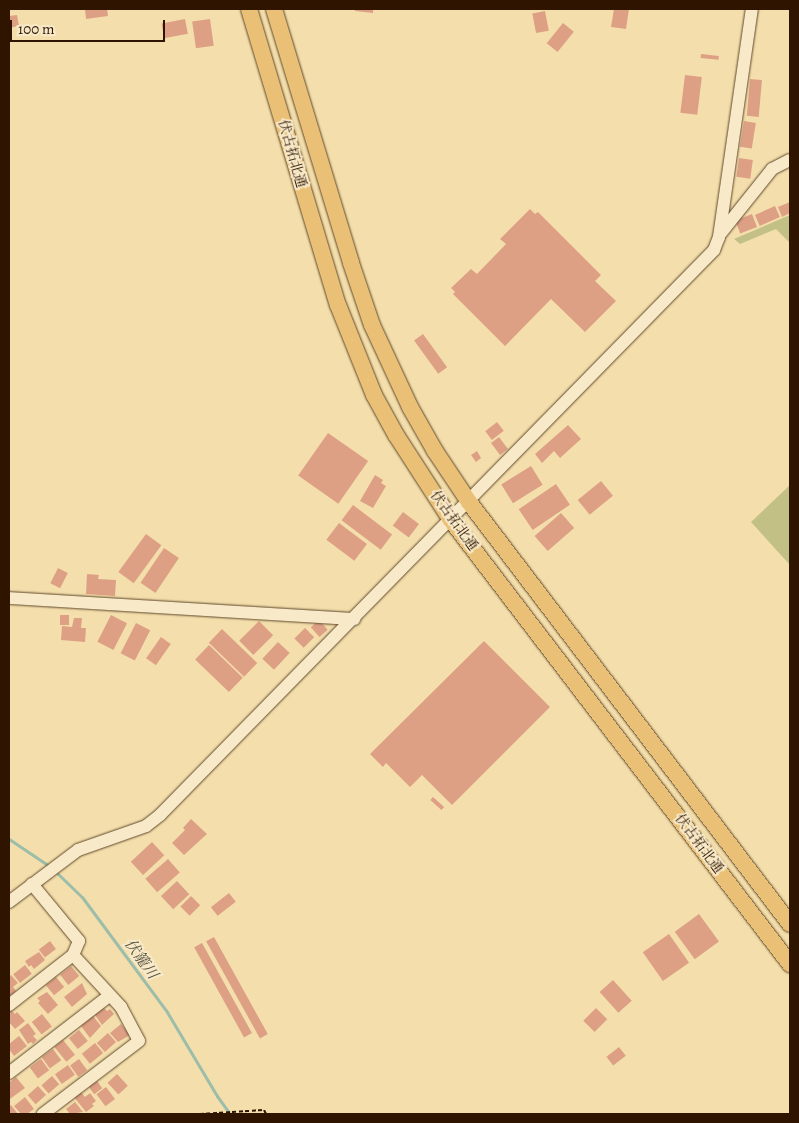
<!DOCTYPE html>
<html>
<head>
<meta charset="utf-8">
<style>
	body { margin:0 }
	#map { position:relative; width:799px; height:1123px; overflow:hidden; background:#f4dfac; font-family:Alegreya,"Noto Serif JP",serif }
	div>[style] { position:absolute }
	.green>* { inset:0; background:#c2c085 }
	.stream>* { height:3px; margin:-1.5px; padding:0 1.5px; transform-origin:1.5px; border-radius:1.5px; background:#9cbda9 }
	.building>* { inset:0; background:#dea085; transform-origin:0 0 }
	.path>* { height:2px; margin-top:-1px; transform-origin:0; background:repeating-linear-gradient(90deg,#2f1500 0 4px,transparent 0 6.5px) }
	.roads { filter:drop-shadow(0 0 1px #60482b) drop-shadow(0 0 1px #60482b) }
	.minor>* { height:12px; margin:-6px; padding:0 6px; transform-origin:6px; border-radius:6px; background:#f8eac9 }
	.major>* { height:16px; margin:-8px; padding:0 8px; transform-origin:8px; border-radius:8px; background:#eac076 }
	span { translate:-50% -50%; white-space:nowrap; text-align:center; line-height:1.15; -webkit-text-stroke:4px #f8eac9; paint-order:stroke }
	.street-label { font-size:14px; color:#2f1500 }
	.water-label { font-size:15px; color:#55503b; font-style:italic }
	.frame { position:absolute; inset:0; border:10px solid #2f1500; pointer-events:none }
	.scale { position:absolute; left:10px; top:20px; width:155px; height:22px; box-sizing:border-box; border:2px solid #2f1500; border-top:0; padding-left:6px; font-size:15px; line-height:18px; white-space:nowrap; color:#2f1500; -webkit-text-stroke:4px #f8eac9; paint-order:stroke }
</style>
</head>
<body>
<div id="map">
	<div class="green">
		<i style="clip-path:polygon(790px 215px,790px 243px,776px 229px,740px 244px,734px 239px)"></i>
		<i style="clip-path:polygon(790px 485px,790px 565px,751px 522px)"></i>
	</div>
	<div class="stream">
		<i style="left:9px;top:839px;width:48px;rotate:34deg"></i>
		<i style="left:56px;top:872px;width:36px;rotate:44deg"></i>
		<i style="left:82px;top:897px;width:143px;rotate:53.5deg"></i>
		<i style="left:167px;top:1012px;width:98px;rotate:59.2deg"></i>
		<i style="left:217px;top:1096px;width:22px;rotate:54deg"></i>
	</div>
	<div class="building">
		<i style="clip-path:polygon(85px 9px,107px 9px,108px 16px,86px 19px)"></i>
		<i style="clip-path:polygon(355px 9px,373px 9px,373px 13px,355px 11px)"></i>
		<i style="clip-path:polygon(614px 9px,629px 9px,626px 29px,611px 27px)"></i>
		<i style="left:545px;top:11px;width:20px;height:13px;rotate:79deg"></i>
		<i style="clip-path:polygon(17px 15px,19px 26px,9px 28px,9px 16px)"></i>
		<i style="left:185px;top:19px;width:15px;height:24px;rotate:79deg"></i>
		<i style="left:210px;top:19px;width:27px;height:18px;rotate:82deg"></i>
		<i style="left:563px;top:23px;width:14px;height:26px;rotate:39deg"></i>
		<i style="left:701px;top:54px;width:18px;height:4px;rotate:6deg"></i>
		<i style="left:685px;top:75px;width:17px;height:38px;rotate:7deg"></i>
		<i style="left:750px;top:79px;width:12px;height:37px;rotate:5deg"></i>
		<i style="left:744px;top:121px;width:12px;height:26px;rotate:9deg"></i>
		<i style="left:739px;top:158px;width:14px;height:19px;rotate:8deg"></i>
		<i style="clip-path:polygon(790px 202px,790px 213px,782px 217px,778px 207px)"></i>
		<i style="left:775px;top:206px;width:12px;height:22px;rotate:66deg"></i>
		<i style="clip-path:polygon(530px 209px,535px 214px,538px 212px,601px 275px,595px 281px,616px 301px,585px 332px,551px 299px,505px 346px,453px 294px,455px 292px,451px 288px,471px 269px,477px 274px,506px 244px,500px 239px)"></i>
		<i style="left:752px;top:214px;width:14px;height:18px;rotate:69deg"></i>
		<i style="left:423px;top:334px;width:41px;height:11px;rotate:54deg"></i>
		<i style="left:497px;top:422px;width:11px;height:15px;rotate:52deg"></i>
		<i style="clip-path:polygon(568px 425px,581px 439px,560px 458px,554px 451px,542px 463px,535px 454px)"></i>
		<i style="left:328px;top:433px;width:49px;height:52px;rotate:35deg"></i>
		<i style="left:499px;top:437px;width:15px;height:10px;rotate:53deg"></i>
		<i style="clip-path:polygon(477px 451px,481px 458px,476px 462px,471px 455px)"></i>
		<i style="left:531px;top:466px;width:22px;height:35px;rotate:58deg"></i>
		<i style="clip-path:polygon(375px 475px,383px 480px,381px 483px,386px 486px,373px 508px,360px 501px)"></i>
		<i style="left:601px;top:481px;width:19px;height:30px;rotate:51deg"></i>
		<i style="left:556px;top:484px;width:25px;height:45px;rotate:56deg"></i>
		<i style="left:353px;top:505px;width:49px;height:19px;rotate:37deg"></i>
		<i style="left:403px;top:512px;width:20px;height:17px;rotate:37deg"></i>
		<i style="left:561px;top:513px;width:20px;height:35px;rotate:49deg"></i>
		<i style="left:339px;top:523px;width:35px;height:21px;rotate:37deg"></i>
		<i style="left:146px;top:534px;width:19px;height:47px;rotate:36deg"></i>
		<i style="left:164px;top:548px;width:18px;height:42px;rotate:34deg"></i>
		<i style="left:58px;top:568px;width:11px;height:17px;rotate:27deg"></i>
		<i style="clip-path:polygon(87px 574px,99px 575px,98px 579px,116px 580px,115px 596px,86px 594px)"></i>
		<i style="left:60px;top:615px;width:9px;height:10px"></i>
		<i style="left:111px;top:615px;width:18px;height:30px;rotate:27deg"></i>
		<i style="clip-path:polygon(74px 618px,82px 618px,81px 628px,86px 628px,85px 642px,61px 640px,62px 626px,72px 627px)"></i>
		<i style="left:319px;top:620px;width:13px;height:11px;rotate:48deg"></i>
		<i style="left:259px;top:621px;width:20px;height:28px;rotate:45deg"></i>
		<i style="left:136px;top:623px;width:16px;height:34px;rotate:27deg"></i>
		<i style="left:305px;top:628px;width:13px;height:15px;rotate:45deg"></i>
		<i style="left:222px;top:629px;width:49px;height:19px;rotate:44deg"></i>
		<i style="left:161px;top:637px;width:12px;height:26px;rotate:35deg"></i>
		<i style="clip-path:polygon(484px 641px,550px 707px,452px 805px,422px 775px,410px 787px,386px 763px,383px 767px,370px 754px)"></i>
		<i style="left:278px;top:642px;width:16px;height:23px;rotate:43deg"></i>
		<i style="left:209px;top:645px;width:47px;height:20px;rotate:44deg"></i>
		<i style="left:433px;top:797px;width:15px;height:4px;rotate:42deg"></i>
		<i style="clip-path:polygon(191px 819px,207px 834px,184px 855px,172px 843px,185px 830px,183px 828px)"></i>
		<i style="left:152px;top:842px;width:18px;height:29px;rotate:47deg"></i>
		<i style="left:168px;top:859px;width:18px;height:30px;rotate:49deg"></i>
		<i style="left:177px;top:881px;width:18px;height:22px;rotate:47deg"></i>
		<i style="left:229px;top:893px;width:11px;height:23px;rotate:52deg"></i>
		<i style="left:191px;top:896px;width:13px;height:15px;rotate:45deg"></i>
		<i style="left:699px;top:914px;width:34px;height:30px;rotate:54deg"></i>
		<i style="left:669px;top:934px;width:35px;height:32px;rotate:55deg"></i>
		<i style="left:214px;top:937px;width:111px;height:9px;rotate:61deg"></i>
		<i style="left:50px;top:941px;width:10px;height:14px;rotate:53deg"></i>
		<i style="left:202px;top:943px;width:103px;height:9px;rotate:61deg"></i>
		<i style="clip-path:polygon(39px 952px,45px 960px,34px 969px,31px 965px,29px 967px,25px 961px)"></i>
		<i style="left:25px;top:965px;width:11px;height:15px;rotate:52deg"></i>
		<i style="left:71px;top:966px;width:13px;height:14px;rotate:51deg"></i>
		<i style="clip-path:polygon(11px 975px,18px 983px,13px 987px,16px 991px,9px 997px,9px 977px)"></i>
		<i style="left:56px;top:977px;width:13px;height:13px;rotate:51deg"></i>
		<i style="left:613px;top:980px;width:28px;height:18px;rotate:48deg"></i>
		<i style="clip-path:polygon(82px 983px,87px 994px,72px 1007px,64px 997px)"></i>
		<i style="clip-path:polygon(47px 992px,58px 1005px,48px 1014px,38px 1003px,40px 1001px,37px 998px)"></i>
		<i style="clip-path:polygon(104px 1008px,107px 1011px,110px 1009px,114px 1014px,102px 1025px,95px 1015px)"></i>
		<i style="left:596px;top:1008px;width:16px;height:18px;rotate:45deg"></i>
		<i style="clip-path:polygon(11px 1010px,15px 1014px,17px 1012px,25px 1021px,15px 1029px,9px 1022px,9px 1012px)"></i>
		<i style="left:42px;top:1014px;width:16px;height:13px;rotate:52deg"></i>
		<i style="clip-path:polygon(93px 1016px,101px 1026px,90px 1038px,81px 1026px)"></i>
		<i style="clip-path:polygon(28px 1023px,36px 1034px,33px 1036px,37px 1040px,33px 1044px,31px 1042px,28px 1044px,19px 1030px)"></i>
		<i style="clip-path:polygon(121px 1024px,130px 1035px,118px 1042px,110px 1033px)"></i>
		<i style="left:79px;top:1030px;width:14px;height:13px;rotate:51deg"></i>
		<i style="left:108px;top:1033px;width:12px;height:15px;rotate:48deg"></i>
		<i style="clip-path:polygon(19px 1036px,27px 1046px,14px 1056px,9px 1049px,9px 1044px)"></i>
		<i style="left:63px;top:1040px;width:19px;height:11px;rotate:51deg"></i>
		<i style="left:95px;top:1043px;width:13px;height:17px;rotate:51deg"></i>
		<i style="left:619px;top:1047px;width:11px;height:16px;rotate:52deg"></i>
		<i style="left:53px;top:1049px;width:14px;height:14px;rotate:54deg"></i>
		<i style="left:41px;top:1059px;width:14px;height:14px;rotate:54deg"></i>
		<i style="left:79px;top:1059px;width:14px;height:11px;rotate:54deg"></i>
		<i style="left:68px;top:1065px;width:12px;height:16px;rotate:55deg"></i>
		<i style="left:117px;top:1074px;width:16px;height:13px;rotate:47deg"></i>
		<i style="left:52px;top:1076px;width:11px;height:14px;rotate:49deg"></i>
		<i style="clip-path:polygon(16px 1077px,25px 1088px,10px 1099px,9px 1083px)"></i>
		<i style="left:97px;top:1081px;width:9px;height:10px;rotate:54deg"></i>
		<i style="left:38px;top:1086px;width:12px;height:14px;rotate:48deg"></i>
		<i style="left:106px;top:1087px;width:15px;height:12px;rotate:53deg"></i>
		<i style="clip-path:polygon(81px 1092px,85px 1097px,90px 1093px,96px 1101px,92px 1104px,94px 1106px,86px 1112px,74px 1097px)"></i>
		<i style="clip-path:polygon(25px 1097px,34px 1109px,27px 1114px,21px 1114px,14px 1106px)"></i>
		<i style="clip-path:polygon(75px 1102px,83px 1112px,70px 1114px,66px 1109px)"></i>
		<i style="clip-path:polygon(11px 1105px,18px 1114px,9px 1114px,9px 1107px)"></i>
	</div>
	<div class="path">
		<i style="left:200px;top:1114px;width:64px;rotate:-3.6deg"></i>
		<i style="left:264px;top:1110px;width:4px;rotate:63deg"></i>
	</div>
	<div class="roads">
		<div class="minor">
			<i style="left:721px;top:233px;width:82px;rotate:-51.4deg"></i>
			<i style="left:772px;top:169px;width:20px;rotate:-27deg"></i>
			<i style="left:9px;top:598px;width:346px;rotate:3.5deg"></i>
			<i style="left:32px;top:884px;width:74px;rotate:50.5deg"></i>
			<i style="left:79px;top:941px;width:15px;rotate:113deg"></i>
			<i style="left:73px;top:955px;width:71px;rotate:47.3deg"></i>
			<i style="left:121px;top:1007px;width:38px;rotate:62deg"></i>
			<i style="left:139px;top:1041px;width:121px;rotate:142.8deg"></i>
			<i style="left:9px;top:902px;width:86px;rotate:-37deg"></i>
			<i style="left:78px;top:850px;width:72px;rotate:-19.4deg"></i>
			<i style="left:146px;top:826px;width:18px;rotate:-38deg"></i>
			<i style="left:160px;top:815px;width:791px;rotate:-45.56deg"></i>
			<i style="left:714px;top:250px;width:14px;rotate:-69deg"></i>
			<i style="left:719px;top:237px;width:230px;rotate:-81.8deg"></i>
			<i style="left:9px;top:1005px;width:81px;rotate:-38deg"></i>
			<i style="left:9px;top:1073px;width:126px;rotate:-37.6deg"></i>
		</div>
		<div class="major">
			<i style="left:249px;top:9px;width:309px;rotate:73.3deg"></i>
			<i style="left:338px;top:305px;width:97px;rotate:68.2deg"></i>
			<i style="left:374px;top:395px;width:46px;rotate:61.2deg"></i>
			<i style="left:396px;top:435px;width:101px;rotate:57.1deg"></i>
			<i style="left:451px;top:520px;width:559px;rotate:52.64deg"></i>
			<i style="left:274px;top:9px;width:265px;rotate:73.1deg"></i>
			<i style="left:351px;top:263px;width:65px;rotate:71.3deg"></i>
			<i style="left:372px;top:325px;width:90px;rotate:65.1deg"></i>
			<i style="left:410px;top:407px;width:51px;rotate:60.4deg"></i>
			<i style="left:435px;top:451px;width:61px;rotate:56.3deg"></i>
			<i style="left:469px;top:502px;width:530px;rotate:52.74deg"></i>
		</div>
	</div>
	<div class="street-label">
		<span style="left:292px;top:154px;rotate:74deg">伏古拓北通</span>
		<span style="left:454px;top:521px;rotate:54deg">伏古拓北通</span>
		<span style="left:699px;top:844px;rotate:53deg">伏古拓北通</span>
	</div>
	<div class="water-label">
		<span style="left:141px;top:959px;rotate:54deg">伏籠川</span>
	</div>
	<div class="frame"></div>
	<div class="scale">100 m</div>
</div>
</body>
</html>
